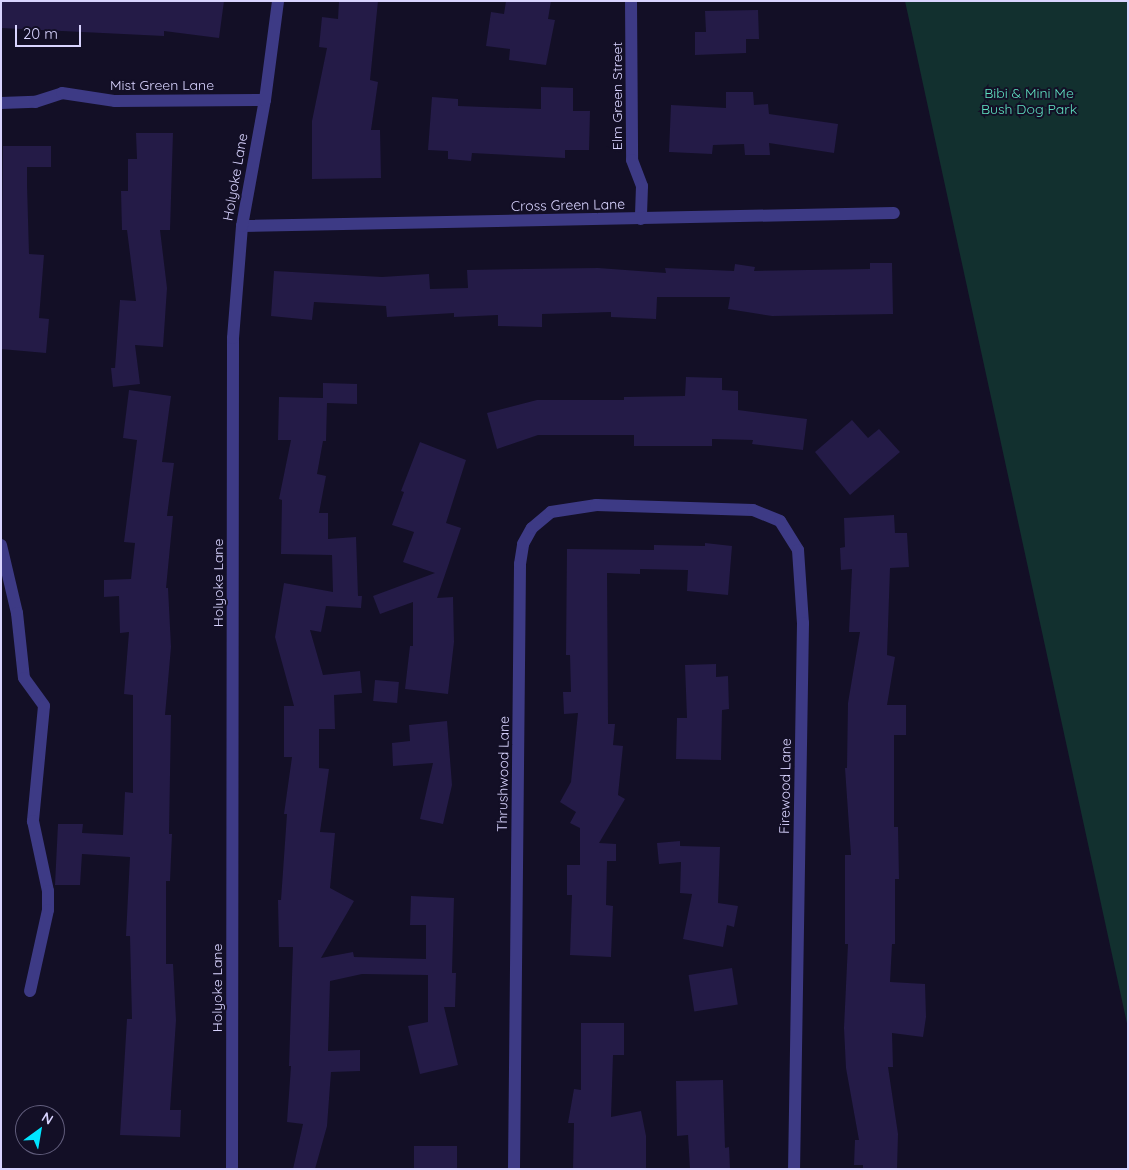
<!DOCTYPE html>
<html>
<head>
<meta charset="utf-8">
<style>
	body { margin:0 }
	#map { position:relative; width:1129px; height:1170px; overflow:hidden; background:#130f26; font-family:Quicksand,sans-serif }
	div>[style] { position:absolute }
	.green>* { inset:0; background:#12302f }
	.building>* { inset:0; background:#241b47; transform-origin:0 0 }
	.minor>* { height:12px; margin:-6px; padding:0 6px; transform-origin:6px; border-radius:6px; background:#3d3a85 }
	span { translate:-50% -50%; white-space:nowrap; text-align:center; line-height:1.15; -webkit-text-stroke:4px #130f26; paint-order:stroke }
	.street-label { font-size:14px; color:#d9d4ff }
	.park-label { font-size:14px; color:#5fe0c0 }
	.frame { position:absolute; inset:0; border:2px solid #d9d4ff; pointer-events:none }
	.north { position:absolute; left:15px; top:1105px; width:50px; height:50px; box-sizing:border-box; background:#130f26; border:1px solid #625e7d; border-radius:50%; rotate:32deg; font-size:14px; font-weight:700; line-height:20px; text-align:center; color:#d9d4ff }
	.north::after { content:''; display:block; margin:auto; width:18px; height:22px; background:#00e5ff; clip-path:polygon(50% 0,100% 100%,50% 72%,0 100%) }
	.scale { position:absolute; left:15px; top:25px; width:66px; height:22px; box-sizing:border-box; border:2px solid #d9d4ff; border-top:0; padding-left:6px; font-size:15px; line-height:18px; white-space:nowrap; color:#d9d4ff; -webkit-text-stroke:4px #130f26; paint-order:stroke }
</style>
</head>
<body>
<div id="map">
	<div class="green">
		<i style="clip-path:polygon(905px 1px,1128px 1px,1128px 1028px)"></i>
	</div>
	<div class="building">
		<i style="clip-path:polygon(1px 1px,224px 1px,219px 38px,164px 31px,164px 36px,1px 28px)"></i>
		<i style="clip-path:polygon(339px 1px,378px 1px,370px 80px,378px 82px,371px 130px,380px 130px,381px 178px,312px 179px,312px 121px,327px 48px,319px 47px,322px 17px,338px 19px)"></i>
		<i style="clip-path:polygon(506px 1px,551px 1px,548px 19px,555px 20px,546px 65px,509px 60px,510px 49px,486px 46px,491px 12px,504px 14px)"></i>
		<i style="clip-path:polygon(758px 10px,759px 39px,746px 39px,746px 53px,695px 55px,695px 32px,706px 32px,705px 11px)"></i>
		<i style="clip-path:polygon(541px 87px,573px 88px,573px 111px,590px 111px,589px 150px,565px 150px,565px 158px,472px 153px,471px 161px,448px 159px,448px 151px,428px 150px,432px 97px,458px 99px,458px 106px,541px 109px)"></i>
		<i style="clip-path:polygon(726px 92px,753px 92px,754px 105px,768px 104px,769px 114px,838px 124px,834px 153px,769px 143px,770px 155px,745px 155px,744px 144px,713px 145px,712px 154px,669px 152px,671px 105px,726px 108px)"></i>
		<i style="clip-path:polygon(136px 133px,173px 133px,170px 230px,160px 230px,167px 288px,163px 347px,135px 345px,140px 384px,113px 387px,111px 368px,115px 368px,120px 300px,136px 301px,127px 230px,122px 230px,121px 191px,128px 191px,128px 159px,137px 159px)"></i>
		<i style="clip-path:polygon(3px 146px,51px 146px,51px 167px,27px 167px,27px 185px,29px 254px,44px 255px,39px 318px,49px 319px,46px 353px,1px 349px)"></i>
		<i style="clip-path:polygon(870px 263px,892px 263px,893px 314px,772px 316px,728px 309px,730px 297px,657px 297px,656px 319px,611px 317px,611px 312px,542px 314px,542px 327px,498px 326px,498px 315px,454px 317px,454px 313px,387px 317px,386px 306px,314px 302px,312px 320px,271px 316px,274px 271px,382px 277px,429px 274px,430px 289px,468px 288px,467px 270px,598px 268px,666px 273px,665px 268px,734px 271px,735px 264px,755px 267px,754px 271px,870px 269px)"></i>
		<i style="clip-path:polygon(686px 377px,722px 378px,722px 390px,738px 391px,738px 410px,807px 419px,803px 450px,752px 444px,753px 440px,712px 439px,712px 446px,634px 446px,634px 435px,538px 435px,497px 449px,487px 413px,537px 400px,624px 400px,624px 397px,685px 396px)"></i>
		<i style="clip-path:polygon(323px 383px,357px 384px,357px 404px,327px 403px,326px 441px,323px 441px,317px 474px,326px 476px,319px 513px,328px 513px,328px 539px,356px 537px,358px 596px,362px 596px,361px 608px,326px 606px,321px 632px,310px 630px,323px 675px,360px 671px,362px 693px,334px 695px,335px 729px,319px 729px,319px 768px,329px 769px,320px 832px,335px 833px,330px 888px,354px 901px,321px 958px,353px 952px,354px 957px,426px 959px,426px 925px,410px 925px,411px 896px,454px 898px,452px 973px,456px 973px,455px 1007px,444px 1007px,458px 1065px,420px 1074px,408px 1026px,428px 1022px,428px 975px,362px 974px,330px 981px,328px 1051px,360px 1050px,360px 1071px,331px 1072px,327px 1126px,315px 1169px,293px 1169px,303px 1124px,287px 1122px,291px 1066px,289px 1066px,293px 947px,279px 947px,278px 900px,281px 900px,287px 814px,284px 814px,292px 757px,284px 757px,284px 706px,294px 706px,275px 637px,284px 583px,333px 592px,332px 555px,281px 554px,282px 500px,279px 499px,291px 440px,278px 440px,279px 397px,323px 398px)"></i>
		<i style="clip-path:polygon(129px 390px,171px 396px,162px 462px,174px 463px,167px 516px,173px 516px,166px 588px,168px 588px,171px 647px,165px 715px,171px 715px,169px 834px,172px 834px,170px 881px,166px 881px,166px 964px,173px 964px,176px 1020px,170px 1110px,181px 1110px,180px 1137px,120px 1135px,127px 1019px,132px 1019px,130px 936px,126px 936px,130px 857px,82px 854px,80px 885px,55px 885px,58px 824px,83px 824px,82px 833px,123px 835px,125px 792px,133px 793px,133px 695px,124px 694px,129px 632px,120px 633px,119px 596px,104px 597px,104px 580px,131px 579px,135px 543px,124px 542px,137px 440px,123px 438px)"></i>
		<i style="clip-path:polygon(852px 420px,868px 438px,879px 429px,900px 452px,850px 495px,815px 452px)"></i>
		<i style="clip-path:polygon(420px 442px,466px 460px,446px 523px,461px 528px,437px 598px,453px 597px,454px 642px,448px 694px,405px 689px,410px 646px,413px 646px,413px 602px,380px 614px,373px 596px,435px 573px,403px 562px,414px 532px,392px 525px,404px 492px,401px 491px)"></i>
		<i style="clip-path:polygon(894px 515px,895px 533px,907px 533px,909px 567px,890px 568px,887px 655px,895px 657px,887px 705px,906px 705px,906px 735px,894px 735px,894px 827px,898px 827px,899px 879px,895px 879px,895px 944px,892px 944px,890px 982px,925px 984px,926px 1017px,923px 1037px,892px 1033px,893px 1067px,888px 1067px,898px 1134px,897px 1169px,863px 1169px,863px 1165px,854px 1165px,855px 1140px,859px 1140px,846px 1068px,844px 1028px,848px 944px,845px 944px,845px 855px,851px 855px,845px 768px,847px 768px,848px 703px,860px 632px,849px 632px,852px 569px,841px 570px,840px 548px,845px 547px,844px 518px)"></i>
		<i style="clip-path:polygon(705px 543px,732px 546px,728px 595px,687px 591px,688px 570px,640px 569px,640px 574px,607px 573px,608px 724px,615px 724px,613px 745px,623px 746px,618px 795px,625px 799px,599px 843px,616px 844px,616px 861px,607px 861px,606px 905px,613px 906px,611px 957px,570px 955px,572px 895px,567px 895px,567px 865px,580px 865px,580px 828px,570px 823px,576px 812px,560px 802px,571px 782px,578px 713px,564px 714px,563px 692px,571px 692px,570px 655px,566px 655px,567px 549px,654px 550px,654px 545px,705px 546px)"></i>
		<i style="clip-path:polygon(716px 664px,716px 677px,728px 676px,729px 709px,722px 710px,721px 760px,676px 759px,677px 718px,687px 718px,685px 665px)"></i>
		<i style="left:375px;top:680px;width:24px;height:21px;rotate:5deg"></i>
		<i style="clip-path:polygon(447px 721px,452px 785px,443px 824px,420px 819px,433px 763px,393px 766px,392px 743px,410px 741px,409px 725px)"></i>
		<i style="clip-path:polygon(680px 841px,680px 846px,720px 847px,718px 903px,738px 906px,734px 927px,727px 925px,723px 947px,683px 939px,692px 894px,680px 893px,681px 862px,659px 864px,657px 843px)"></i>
		<i style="left:732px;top:968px;width:37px;height:44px;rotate:81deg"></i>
		<i style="clip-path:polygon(581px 1023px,624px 1023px,624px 1055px,613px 1055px,611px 1117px,641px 1111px,646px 1136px,646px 1169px,573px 1169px,574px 1123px,568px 1123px,574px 1089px,581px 1090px)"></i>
		<i style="clip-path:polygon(723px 1080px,725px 1148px,729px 1147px,730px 1169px,690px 1169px,688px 1135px,677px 1136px,676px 1081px)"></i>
		<i style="left:457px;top:1146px;width:23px;height:43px;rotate:90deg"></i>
	</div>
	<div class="minor">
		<i style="left:631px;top:1px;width:159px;rotate:89.6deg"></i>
		<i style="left:632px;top:160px;width:28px;rotate:69deg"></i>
		<i style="left:642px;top:186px;width:33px;rotate:92deg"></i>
		<i style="left:1px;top:103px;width:34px;rotate:-2deg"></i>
		<i style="left:35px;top:102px;width:28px;rotate:-18deg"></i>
		<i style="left:62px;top:93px;width:54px;rotate:8.6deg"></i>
		<i style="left:115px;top:101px;width:150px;rotate:-0.4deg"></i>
		<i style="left:242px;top:226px;width:652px;rotate:-1.14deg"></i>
		<i style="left:1px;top:545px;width:70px;rotate:76.8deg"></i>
		<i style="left:17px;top:613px;width:65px;rotate:83.9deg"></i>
		<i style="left:24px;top:678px;width:34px;rotate:54deg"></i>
		<i style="left:44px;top:706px;width:116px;rotate:95.5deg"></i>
		<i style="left:33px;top:821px;width:72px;rotate:77.9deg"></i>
		<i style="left:48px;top:891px;width:19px;rotate:90deg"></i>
		<i style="left:48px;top:910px;width:83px;rotate:102.5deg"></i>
		<i style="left:232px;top:1169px;width:831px;rotate:-89.93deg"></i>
		<i style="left:233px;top:338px;width:112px;rotate:-85.4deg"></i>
		<i style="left:242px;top:226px;width:128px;rotate:-79.7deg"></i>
		<i style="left:265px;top:100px;width:100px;rotate:-82.5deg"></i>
		<i style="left:514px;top:1169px;width:605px;rotate:-89.43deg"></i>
		<i style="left:520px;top:564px;width:20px;rotate:-81deg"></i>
		<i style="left:523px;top:544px;width:18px;rotate:-61deg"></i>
		<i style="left:532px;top:528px;width:25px;rotate:-40deg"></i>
		<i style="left:551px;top:512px;width:46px;rotate:-8.8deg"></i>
		<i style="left:596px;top:505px;width:157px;rotate:1.8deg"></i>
		<i style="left:753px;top:510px;width:29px;rotate:22deg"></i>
		<i style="left:780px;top:521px;width:34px;rotate:58deg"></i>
		<i style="left:798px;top:550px;width:73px;rotate:86.1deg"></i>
		<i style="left:803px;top:623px;width:546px;rotate:90.94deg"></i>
	</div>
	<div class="street-label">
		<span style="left:162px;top:85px">Mist Green Lane</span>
		<span style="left:617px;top:96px;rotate:-90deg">Elm Green Street</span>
		<span style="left:235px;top:177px;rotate:-80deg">Holyoke Lane</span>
		<span style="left:568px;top:205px;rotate:-1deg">Cross Green Lane</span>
		<span style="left:218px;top:583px;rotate:-90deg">Holyoke Lane</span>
		<span style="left:503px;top:774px;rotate:-89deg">Thrushwood Lane</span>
		<span style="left:785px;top:786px;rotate:-89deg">Firewood Lane</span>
		<span style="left:217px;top:988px;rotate:-90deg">Holyoke Lane</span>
	</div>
	<div class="park-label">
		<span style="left:1029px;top:101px">Bibi &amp; Mini Me<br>Bush Dog Park</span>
	</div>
	<div class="frame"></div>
	<div class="north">N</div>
	<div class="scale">20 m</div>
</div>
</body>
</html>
